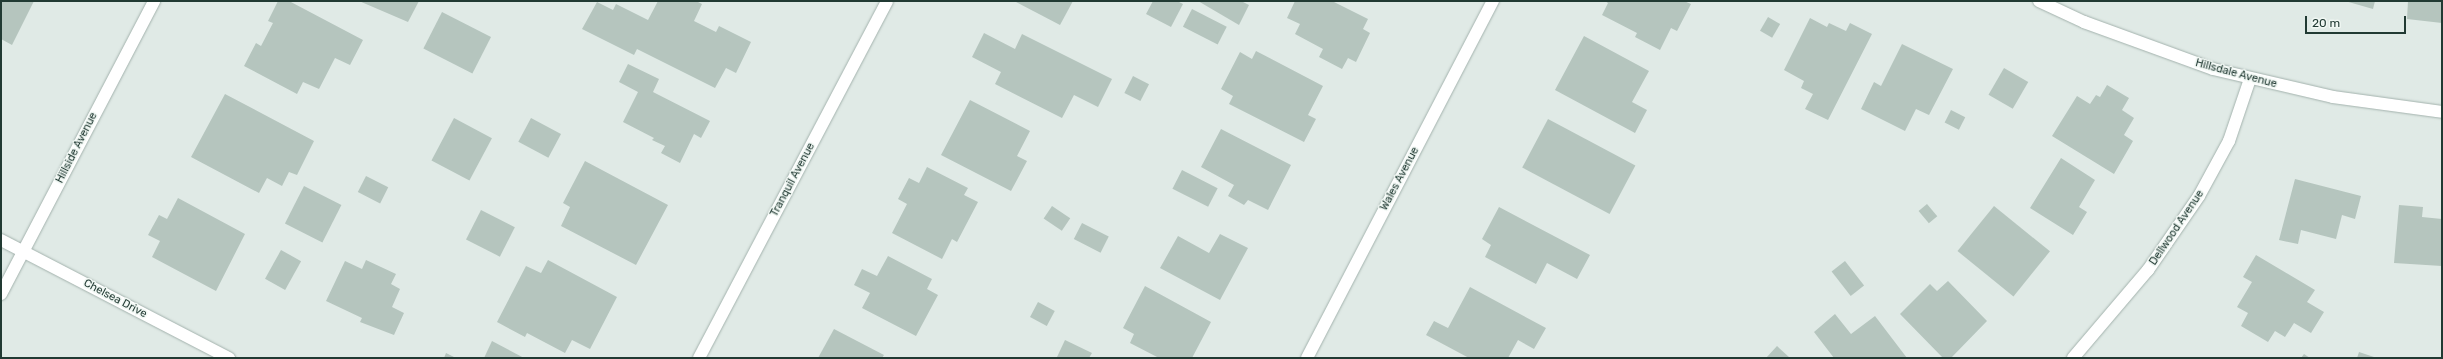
<!DOCTYPE html>
<html>
<head>
<meta charset="utf-8">
<style>
	body { margin:0 }
	#map { position:relative; width:2443px; height:359px; overflow:hidden; background:#e0eae6; font-family:Rubik,sans-serif }
	div>[style] { position:absolute }
	.building>* { inset:0; background:#b5c5be; transform-origin:0 0 }
	.roads { filter:drop-shadow(0 0 1px #a3b2ad) drop-shadow(0 0 1px #a3b2ad) }
	.minor>* { height:12px; margin:-6px; padding:0 6px; transform-origin:6px; border-radius:6px; background:#fff }
	span { translate:-50% -50%; white-space:nowrap; text-align:center; line-height:1.15; -webkit-text-stroke:3px #f0f7f3; paint-order:stroke }
	.street-label { font-size:11px; color:#213a33 }
	.frame { position:absolute; inset:0; border:2px solid #213a33; pointer-events:none }
	.scale { position:absolute; left:2305px; top:16px; width:101px; height:18px; box-sizing:border-box; border:2px solid #213a33; border-top:0; padding-left:5px; font-size:12px; line-height:14px; white-space:nowrap; color:#213a33; -webkit-text-stroke:3px #f0f7f3; paint-order:stroke }
</style>
</head>
<body>
<div id="map">
	<div class="building">
		<i style="clip-path:polygon(1px 1px,34px 1px,12px 45px,1px 39px)"></i>
		<i style="clip-path:polygon(278px 1px,289px 1px,363px 40px,350px 65px,335px 58px,319px 89px,303px 82px,297px 94px,244px 66px,256px 43px,261px 46px,273px 23px,268px 21px)"></i>
		<i style="clip-path:polygon(359px 1px,419px 1px,408px 22px)"></i>
		<i style="clip-path:polygon(658px 1px,696px 1px,702px 4px,694px 21px,716px 32px,719px 26px,751px 42px,736px 73px,726px 68px,715px 88px,637px 49px,634px 55px,582px 29px,597px 2px,613px 10px,616px 4px,648px 20px)"></i>
		<i style="clip-path:polygon(1014px 1px,1073px 1px,1060px 25px)"></i>
		<i style="clip-path:polygon(1153px 1px,1177px 1px,1183px 4px,1171px 27px,1146px 14px)"></i>
		<i style="clip-path:polygon(1198px 1px,1241px 1px,1249px 5px,1239px 25px)"></i>
		<i style="clip-path:polygon(1295px 1px,1332px 1px,1368px 19px,1363px 29px,1370px 33px,1356px 62px,1348px 58px,1342px 69px,1319px 57px,1323px 49px,1295px 34px,1300px 24px,1287px 18px)"></i>
		<i style="clip-path:polygon(1605px 1px,1684px 1px,1691px 4px,1677px 31px,1671px 28px,1660px 50px,1635px 37px,1637px 33px,1602px 15px,1608px 3px)"></i>
		<i style="clip-path:polygon(2345px 1px,2375px 1px,2373px 9px)"></i>
		<i style="clip-path:polygon(2408px 1px,2442px 1px,2442px 23px,2407px 19px)"></i>
		<i style="left:1192px;top:9px;width:39px;height:20px;rotate:27deg"></i>
		<i style="left:442px;top:12px;width:55px;height:41px;rotate:27deg"></i>
		<i style="left:1768px;top:17px;width:14px;height:16px;rotate:30deg"></i>
		<i style="clip-path:polygon(1810px 18px,1827px 27px,1829px 23px,1846px 31px,1850px 23px,1872px 34px,1828px 120px,1805px 109px,1813px 94px,1801px 88px,1804px 81px,1784px 70px)"></i>
		<i style="clip-path:polygon(984px 33px,1015px 49px,1022px 34px,1112px 79px,1098px 107px,1074px 95px,1062px 118px,995px 84px,1001px 72px,972px 57px)"></i>
		<i style="clip-path:polygon(1584px 36px,1649px 71px,1632px 102px,1647px 110px,1635px 133px,1555px 90px)"></i>
		<i style="clip-path:polygon(1902px 44px,1953px 69px,1929px 115px,1916px 109px,1905px 131px,1861px 109px,1874px 82px,1881px 86px)"></i>
		<i style="clip-path:polygon(1256px 51px,1323px 86px,1308px 115px,1316px 119px,1304px 142px,1229px 104px,1233px 96px,1221px 89px,1240px 52px,1252px 59px)"></i>
		<i style="clip-path:polygon(628px 64px,659px 79px,653px 92px,710px 121px,701px 138px,694px 134px,680px 163px,661px 153px,665px 146px,652px 140px,654px 138px,623px 122px,638px 92px,619px 82px)"></i>
		<i style="left:2004px;top:68px;width:28px;height:31px;rotate:30deg"></i>
		<i style="left:1133px;top:76px;width:18px;height:19px;rotate:27deg"></i>
		<i style="clip-path:polygon(2107px 85px,2129px 98px,2122px 110px,2134px 118px,2124px 135px,2133px 141px,2114px 174px,2052px 136px,2077px 96px,2090px 104px,2096px 95px,2100px 97px)"></i>
		<i style="clip-path:polygon(225px 94px,314px 141px,297px 175px,289px 172px,282px 186px,267px 178px,259px 193px,191px 157px)"></i>
		<i style="clip-path:polygon(970px 100px,1030px 131px,1017px 156px,1027px 161px,1011px 191px,941px 155px)"></i>
		<i style="left:1951px;top:110px;width:16px;height:14px;rotate:27deg"></i>
		<i style="left:454px;top:118px;width:43px;height:48px;rotate:28deg"></i>
		<i style="left:531px;top:118px;width:34px;height:27px;rotate:28deg"></i>
		<i style="left:1548px;top:119px;width:99px;height:55px;rotate:28deg"></i>
		<i style="clip-path:polygon(1221px 129px,1291px 165px,1268px 210px,1248px 200px,1244px 205px,1228px 196px,1234px 185px,1201px 167px)"></i>
		<i style="clip-path:polygon(2061px 158px,2095px 180px,2079px 207px,2087px 212px,2073px 235px,2030px 208px)"></i>
		<i style="clip-path:polygon(585px 161px,668px 205px,636px 265px,561px 226px,570px 207px,563px 203px)"></i>
		<i style="clip-path:polygon(927px 167px,968px 188px,964px 195px,978px 202px,957px 242px,952px 239px,942px 259px,892px 233px,907px 204px,898px 199px,909px 178px,919px 183px)"></i>
		<i style="left:1182px;top:170px;width:40px;height:21px;rotate:27deg"></i>
		<i style="left:366px;top:176px;width:25px;height:18px;rotate:27deg"></i>
		<i style="clip-path:polygon(2295px 179px,2361px 196px,2355px 219px,2342px 215px,2336px 239px,2301px 230px,2298px 244px,2279px 240px)"></i>
		<i style="left:304px;top:186px;width:42px;height:42px;rotate:27deg"></i>
		<i style="clip-path:polygon(178px 198px,245px 234px,216px 291px,152px 257px,160px 241px,148px 235px,159px 215px,167px 219px)"></i>
		<i style="left:1927px;top:204px;width:16px;height:11px;rotate:50deg"></i>
		<i style="clip-path:polygon(2399px 205px,2423px 207px,2422px 217px,2442px 219px,2442px 266px,2394px 263px)"></i>
		<i style="left:1052px;top:206px;width:22px;height:15px;rotate:34deg"></i>
		<i style="left:1994px;top:206px;width:72px;height:58px;rotate:39deg"></i>
		<i style="clip-path:polygon(1499px 207px,1590px 255px,1577px 279px,1547px 263px,1536px 284px,1485px 257px,1491px 245px,1482px 239px)"></i>
		<i style="left:481px;top:210px;width:38px;height:33px;rotate:27deg"></i>
		<i style="left:1082px;top:223px;width:30px;height:18px;rotate:27deg"></i>
		<i style="clip-path:polygon(1220px 234px,1248px 248px,1220px 300px,1160px 268px,1178px 236px,1209px 253px)"></i>
		<i style="left:281px;top:250px;width:23px;height:33px;rotate:29deg"></i>
		<i style="clip-path:polygon(2256px 255px,2315px 290px,2307px 302px,2324px 312px,2311px 333px,2294px 323px,2285px 337px,2275px 331px,2268px 342px,2241px 326px,2248px 313px,2237px 307px,2252px 282px,2243px 277px)"></i>
		<i style="clip-path:polygon(888px 256px,932px 279px,927px 289px,938px 295px,916px 336px,862px 308px,870px 293px,854px 285px,862px 269px,877px 276px)"></i>
		<i style="clip-path:polygon(366px 260px,396px 274px,391px 284px,400px 289px,392px 307px,404px 313px,394px 335px,360px 322px,362px 318px,326px 301px,345px 261px,362px 269px)"></i>
		<i style="clip-path:polygon(548px 260px,617px 297px,590px 349px,572px 340px,565px 353px,527px 333px,525px 337px,497px 322px,526px 266px,541px 273px)"></i>
		<i style="left:1845px;top:261px;width:31px;height:17px;rotate:52deg"></i>
		<i style="clip-path:polygon(1948px 281px,1987px 321px,1951px 358px,1943px 358px,1900px 314px,1930px 284px,1937px 291px)"></i>
		<i style="clip-path:polygon(1145px 286px,1211px 322px,1192px 358px,1159px 358px,1130px 343px,1134px 334px,1123px 328px)"></i>
		<i style="clip-path:polygon(1470px 287px,1546px 328px,1534px 349px,1518px 340px,1508px 358px,1469px 358px,1426px 335px,1434px 321px,1448px 328px)"></i>
		<i style="left:1038px;top:302px;width:19px;height:17px;rotate:28deg"></i>
		<i style="clip-path:polygon(1835px 314px,1851px 334px,1875px 316px,1907px 358px,1834px 358px,1814px 332px)"></i>
		<i style="clip-path:polygon(834px 329px,884px 355px,882px 358px,818px 358px)"></i>
		<i style="clip-path:polygon(1065px 340px,1092px 353px,1089px 358px,1057px 357px)"></i>
		<i style="clip-path:polygon(492px 341px,524px 358px,484px 358px)"></i>
		<i style="clip-path:polygon(1777px 346px,1790px 358px,1766px 358px)"></i>
		<i style="clip-path:polygon(2359px 352px,2377px 358px,2357px 358px)"></i>
		<i style="clip-path:polygon(446px 353px,456px 358px,444px 358px)"></i>
		<i style="clip-path:polygon(2304px 354px,2310px 358px,2301px 358px)"></i>
	</div>
	<div class="roads">
		<div class="minor">
			<i style="left:2039px;top:1px;width:50px;rotate:25deg"></i>
			<i style="left:2084px;top:22px;width:137px;rotate:20deg"></i>
			<i style="left:2213px;top:69px;width:123px;rotate:13.1deg"></i>
			<i style="left:2333px;top:97px;width:110px;rotate:7.8deg"></i>
			<i style="left:1px;top:240px;width:257px;rotate:27.4deg"></i>
			<i style="left:1px;top:294px;width:331px;rotate:-62.4deg"></i>
			<i style="left:699px;top:358px;width:403px;rotate:-62.2deg"></i>
			<i style="left:1307px;top:358px;width:403px;rotate:-62.5deg"></i>
			<i style="left:2073px;top:358px;width:116px;rotate:-49.6deg"></i>
			<i style="left:2148px;top:270px;width:90px;rotate:-55.4deg"></i>
			<i style="left:2199px;top:196px;width:63px;rotate:-61.4deg"></i>
			<i style="left:2229px;top:141px;width:65px;rotate:-71.3deg"></i>
		</div>
	</div>
	<div class="street-label">
		<span style="left:2236px;top:74px;rotate:15deg">Hillsdale Avenue</span>
		<span style="left:77px;top:148px;rotate:-63deg">Hillside Avenue</span>
		<span style="left:1400px;top:179px;rotate:-62deg">Wales Avenue</span>
		<span style="left:793px;top:180px;rotate:-62deg">Tranquil Avenue</span>
		<span style="left:2177px;top:228px;rotate:-56deg">Dellwood Avenue</span>
		<span style="left:115px;top:299px;rotate:28deg">Chelsea Drive</span>
	</div>
	<div class="frame"></div>
	<div class="scale">20 m</div>
</div>
</body>
</html>
